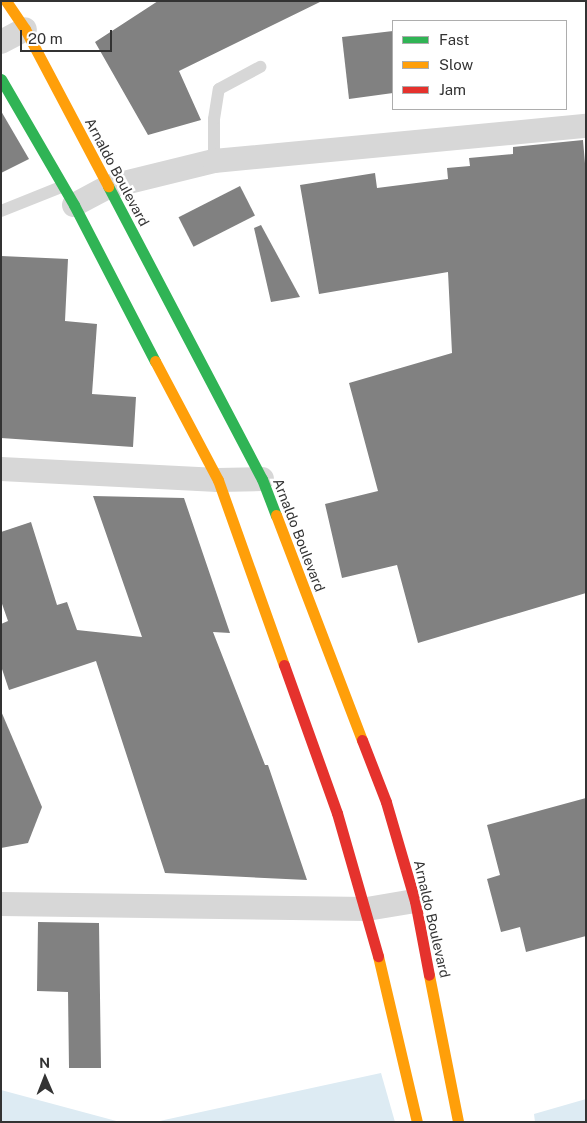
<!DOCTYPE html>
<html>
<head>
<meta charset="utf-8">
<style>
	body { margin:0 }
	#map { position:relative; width:587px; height:1123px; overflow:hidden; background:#fff; font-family:"Public Sans",sans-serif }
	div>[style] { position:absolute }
	.water>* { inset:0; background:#ddebf3 }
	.building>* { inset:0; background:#818181; transform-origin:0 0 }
	.lane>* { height:12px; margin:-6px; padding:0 6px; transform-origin:6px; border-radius:6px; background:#d7d7d7 }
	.street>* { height:24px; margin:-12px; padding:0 12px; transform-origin:12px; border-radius:12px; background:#d7d7d7 }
	.fast>* { height:11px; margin:-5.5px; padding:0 5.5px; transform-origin:5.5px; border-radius:5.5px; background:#30b455 }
	.slow>* { height:11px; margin:-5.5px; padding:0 5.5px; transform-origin:5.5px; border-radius:5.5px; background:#ff9f0a }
	.jam>* { height:11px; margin:-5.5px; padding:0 5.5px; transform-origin:5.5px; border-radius:5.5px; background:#e5322d }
	span { translate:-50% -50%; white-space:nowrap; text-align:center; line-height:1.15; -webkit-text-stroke:5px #fff; paint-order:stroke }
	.street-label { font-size:14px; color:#333 }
	.frame { position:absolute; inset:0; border:2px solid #333; pointer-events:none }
	.legend { position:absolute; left:392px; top:20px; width:175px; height:90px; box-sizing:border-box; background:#fff; border:1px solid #adadad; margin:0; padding:6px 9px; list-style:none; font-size:15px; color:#333 }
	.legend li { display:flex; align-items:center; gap:10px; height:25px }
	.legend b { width:25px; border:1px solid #adadad }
	.north { position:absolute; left:20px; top:1053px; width:50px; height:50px; -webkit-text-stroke:4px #fff; paint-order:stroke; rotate:359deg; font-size:14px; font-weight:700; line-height:20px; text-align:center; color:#333 }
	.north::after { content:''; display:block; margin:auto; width:18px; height:22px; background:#333; clip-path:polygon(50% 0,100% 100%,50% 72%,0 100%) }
	.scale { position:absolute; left:20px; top:30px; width:92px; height:22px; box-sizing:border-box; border:2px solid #333; border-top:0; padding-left:6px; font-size:15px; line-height:18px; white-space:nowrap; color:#333; -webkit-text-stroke:4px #fff; paint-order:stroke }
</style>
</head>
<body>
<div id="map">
	<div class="water">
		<i style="clip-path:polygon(381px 1073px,395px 1122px,155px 1122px)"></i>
		<i style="clip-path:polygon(1px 1090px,120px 1122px,1px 1122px)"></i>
		<i style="clip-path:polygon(586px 1099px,586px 1122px,535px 1122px,534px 1114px)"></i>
	</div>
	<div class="building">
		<i style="clip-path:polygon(158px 1px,322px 1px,179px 71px,201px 120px,148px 135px,95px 42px)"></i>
		<i style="clip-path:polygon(393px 31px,393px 93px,349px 99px,342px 37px)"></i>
		<i style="clip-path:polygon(1px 111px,29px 159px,1px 173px)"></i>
		<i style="clip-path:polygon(583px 140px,586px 175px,586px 593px,418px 643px,397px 565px,342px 578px,325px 504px,378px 491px,349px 383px,452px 353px,448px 272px,319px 294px,300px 185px,375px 173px,377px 188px,448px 179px,447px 168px,470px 166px,469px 158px,513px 154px,513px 147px)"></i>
		<i style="left:240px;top:186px;width:33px;height:69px;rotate:63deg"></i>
		<i style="clip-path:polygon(261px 225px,300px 297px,271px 302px,254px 228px)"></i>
		<i style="clip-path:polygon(1px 256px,68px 259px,65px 321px,97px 324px,92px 394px,136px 397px,133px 447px,1px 438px)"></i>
		<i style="clip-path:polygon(93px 496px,184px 498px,230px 633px,213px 632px,265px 765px,268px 765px,307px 880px,165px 873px,96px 661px,9px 690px,1px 666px,1px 624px,8px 621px,1px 601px,1px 532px,31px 522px,57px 605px,67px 602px,77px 630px,142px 637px)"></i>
		<i style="clip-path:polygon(1px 711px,42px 807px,28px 843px,1px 848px)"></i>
		<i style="clip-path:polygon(586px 798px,586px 936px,526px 952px,520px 927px,501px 932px,487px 879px,500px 875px,487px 825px)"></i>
		<i style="clip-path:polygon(38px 922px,99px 923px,101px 1068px,69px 1068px,68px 992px,37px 991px)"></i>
	</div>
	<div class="lane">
		<i style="left:214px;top:161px;width:42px;rotate:-90deg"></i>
		<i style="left:214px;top:119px;width:30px;rotate:-81deg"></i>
		<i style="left:219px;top:89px;width:47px;rotate:-28.2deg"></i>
		<i style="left:1px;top:211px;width:65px;rotate:-21.8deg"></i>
	</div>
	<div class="street">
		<i style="left:1px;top:42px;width:27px;rotate:-28deg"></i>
		<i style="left:74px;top:205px;width:38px;rotate:-28deg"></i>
		<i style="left:108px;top:187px;width:109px;rotate:-13.8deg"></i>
		<i style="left:214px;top:161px;width:374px;rotate:-5.4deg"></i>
		<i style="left:1px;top:469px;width:217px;rotate:2.9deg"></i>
		<i style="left:218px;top:480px;width:44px;rotate:-1.3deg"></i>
		<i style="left:1px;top:904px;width:366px;rotate:0.8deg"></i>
		<i style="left:367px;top:909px;width:49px;rotate:-9.5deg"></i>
	</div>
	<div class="fast">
		<i style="left:1px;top:79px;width:146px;rotate:59.9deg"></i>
		<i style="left:74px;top:205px;width:176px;rotate:62.6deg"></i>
		<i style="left:108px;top:186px;width:331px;rotate:62.3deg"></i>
		<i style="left:262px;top:479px;width:39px;rotate:69deg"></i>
	</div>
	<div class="slow">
		<i style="left:6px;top:1px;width:34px;rotate:56deg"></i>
		<i style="left:25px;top:29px;width:178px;rotate:62.1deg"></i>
		<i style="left:155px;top:361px;width:135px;rotate:62.1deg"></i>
		<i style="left:218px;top:480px;width:196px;rotate:70.4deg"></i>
		<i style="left:276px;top:515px;width:241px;rotate:69.1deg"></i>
		<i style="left:378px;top:956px;width:171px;rotate:76.8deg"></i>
		<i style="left:429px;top:975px;width:150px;rotate:78.8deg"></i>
	</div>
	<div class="jam">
		<i style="left:284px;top:665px;width:157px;rotate:70.3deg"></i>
		<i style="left:337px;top:813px;width:149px;rotate:74deg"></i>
		<i style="left:362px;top:740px;width:66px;rotate:68.8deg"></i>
		<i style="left:386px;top:802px;width:103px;rotate:73.7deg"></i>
		<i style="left:415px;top:901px;width:75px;rotate:79.3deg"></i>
	</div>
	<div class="street-label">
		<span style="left:117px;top:172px;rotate:62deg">Arnaldo Boulevard</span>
		<span style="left:299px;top:535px;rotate:69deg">Arnaldo Boulevard</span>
		<span style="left:432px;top:919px;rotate:77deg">Arnaldo Boulevard</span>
	</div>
	<div class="frame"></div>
	<ul class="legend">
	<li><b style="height:6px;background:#30b455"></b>Fast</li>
	<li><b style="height:6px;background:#ff9f0a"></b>Slow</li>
	<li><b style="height:6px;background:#e5322d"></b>Jam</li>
	</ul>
	<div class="north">N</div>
	<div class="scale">20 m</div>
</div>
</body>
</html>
